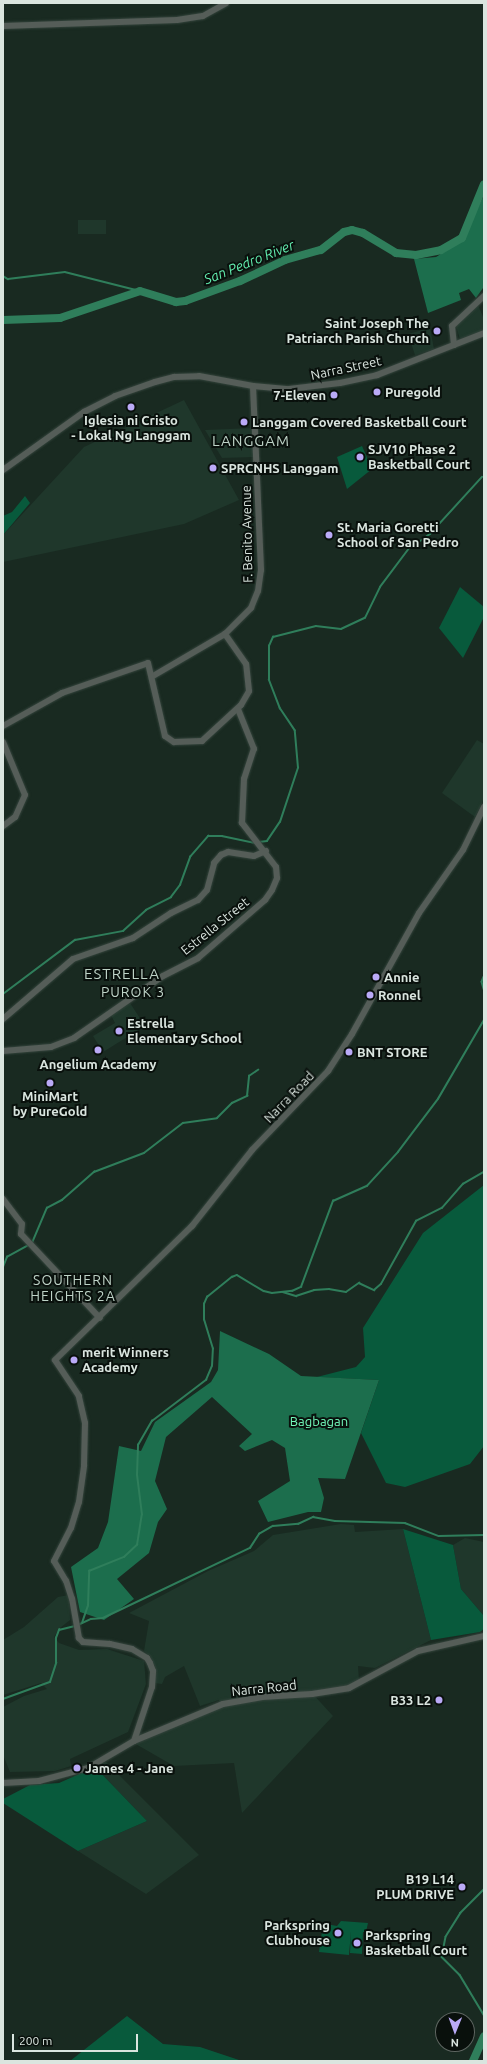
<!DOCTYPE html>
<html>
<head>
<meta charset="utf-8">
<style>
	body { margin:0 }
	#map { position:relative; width:487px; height:2064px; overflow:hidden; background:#192a21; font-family:Ubuntu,sans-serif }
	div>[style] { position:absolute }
	.built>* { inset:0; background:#1f372b; transform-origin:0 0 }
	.green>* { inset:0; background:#085a3c }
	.forest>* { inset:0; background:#1c6e4d }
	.stream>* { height:1.5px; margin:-0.75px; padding:0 0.75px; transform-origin:0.75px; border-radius:0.75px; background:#2f7e5b }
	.river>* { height:8px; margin:-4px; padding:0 4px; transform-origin:4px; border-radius:4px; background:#2f7e5b }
	.roads { filter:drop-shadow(0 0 1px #34443c) drop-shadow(0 0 1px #34443c) }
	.minor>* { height:6px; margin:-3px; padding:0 3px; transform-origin:3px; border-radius:3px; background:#555d58 }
	.dots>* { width:11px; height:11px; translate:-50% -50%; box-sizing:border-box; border:2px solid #09100c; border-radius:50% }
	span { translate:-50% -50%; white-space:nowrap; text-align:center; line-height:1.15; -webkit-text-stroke:4px #09100c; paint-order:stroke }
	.poi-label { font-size:13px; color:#dae5df; font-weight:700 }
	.right { translate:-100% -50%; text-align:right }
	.left { translate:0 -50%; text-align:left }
	.street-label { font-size:13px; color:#dae5df }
	.park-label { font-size:13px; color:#73fbbc }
	.water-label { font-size:14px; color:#62ecae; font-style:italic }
	.neighbourhood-label { font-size:14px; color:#bed3c7; letter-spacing:1px }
	.quarter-label { font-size:15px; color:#bed3c7; letter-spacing:1px }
	.frame { position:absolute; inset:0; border:4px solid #dae5df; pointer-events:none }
	.north { position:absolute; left:435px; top:2012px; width:40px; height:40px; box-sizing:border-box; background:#09100c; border:1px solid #5d6560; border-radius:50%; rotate:181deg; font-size:11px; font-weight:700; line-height:16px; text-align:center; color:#dae5df }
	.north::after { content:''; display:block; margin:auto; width:14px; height:18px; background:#baaaf7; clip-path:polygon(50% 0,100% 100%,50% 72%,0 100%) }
	.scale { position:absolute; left:12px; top:2034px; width:126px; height:18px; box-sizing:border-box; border:2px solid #dae5df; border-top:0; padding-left:5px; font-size:12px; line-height:14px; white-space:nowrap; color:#dae5df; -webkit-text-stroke:3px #09100c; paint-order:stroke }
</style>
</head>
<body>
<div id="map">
	<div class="built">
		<i style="left:106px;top:220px;width:14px;height:28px;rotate:90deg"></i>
		<i style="clip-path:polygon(478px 305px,484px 319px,484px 330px,460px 339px,456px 326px)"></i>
		<i style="clip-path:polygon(430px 328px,434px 349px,415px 355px,408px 334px)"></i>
		<i style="clip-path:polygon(184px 400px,239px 500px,184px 524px,3px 562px,3px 535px,84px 447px)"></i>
		<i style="clip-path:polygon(253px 428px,254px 457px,222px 458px,205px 430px)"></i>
		<i style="clip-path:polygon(477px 740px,484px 744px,484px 799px,475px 817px,442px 793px)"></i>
		<i style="clip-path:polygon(130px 1003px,145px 1026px,103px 1052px,93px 1036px,115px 1023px,111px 1015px)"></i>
		<i style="clip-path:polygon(341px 1524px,354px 1525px,355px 1532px,403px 1529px,431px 1640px,375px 1668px,358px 1666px,359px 1681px,347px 1686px,311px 1692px,333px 1716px,242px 1813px,234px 1763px,174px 1766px,134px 1743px,220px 1705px,219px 1700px,200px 1706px,184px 1666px,165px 1677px,162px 1684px,154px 1683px,156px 1669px,150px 1656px,144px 1651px,149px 1621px,129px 1613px,208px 1571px,254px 1551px,273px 1535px)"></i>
		<i style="clip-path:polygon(465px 1538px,484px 1542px,484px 1616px,461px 1589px,453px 1545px)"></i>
		<i style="clip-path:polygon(69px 1595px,70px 1620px,60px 1628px,54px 1637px,59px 1643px,79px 1650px,107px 1649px,144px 1661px,146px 1684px,128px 1732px,70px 1759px,71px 1766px,55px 1771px,10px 1772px,3px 1755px,3px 1707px,24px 1696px,47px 1689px,41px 1683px,3px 1695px,3px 1640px,24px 1627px,58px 1597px)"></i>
		<i style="clip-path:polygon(105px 1761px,199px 1855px,146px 1894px,78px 1851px,147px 1821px,95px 1767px)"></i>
	</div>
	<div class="green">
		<i style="clip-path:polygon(362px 446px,372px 469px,347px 489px,337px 457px)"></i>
		<i style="clip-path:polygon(25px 496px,30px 503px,3px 535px,3px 516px,12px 512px)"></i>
		<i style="clip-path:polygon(460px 587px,484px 607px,484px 617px,463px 658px,439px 628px)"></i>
		<i style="clip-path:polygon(484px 1185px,484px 1446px,470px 1464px,405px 1487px,386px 1483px,361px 1433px,379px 1380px,317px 1377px,356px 1367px,365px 1357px,363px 1328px,423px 1233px)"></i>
		<i style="clip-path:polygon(403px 1529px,453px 1545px,461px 1589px,484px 1616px,484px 1629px,480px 1632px,431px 1640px)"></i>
		<i style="clip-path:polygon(95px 1767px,147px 1821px,78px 1851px,3px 1803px,3px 1799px,30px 1785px,59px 1783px)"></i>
		<i style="clip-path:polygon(341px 1921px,368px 1923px,366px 1932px,363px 1932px,362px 1954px,350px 1953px,351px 1931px,349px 1955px,319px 1952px,322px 1931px,326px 1924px,337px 1926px)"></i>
		<i style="clip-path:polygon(127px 2016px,163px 2044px,200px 2047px,242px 2061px,70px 2061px)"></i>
	</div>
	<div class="forest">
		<i style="clip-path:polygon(484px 195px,483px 288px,476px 298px,469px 289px,459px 293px,461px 300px,428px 313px,414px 259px,436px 257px,462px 241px)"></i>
		<i style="clip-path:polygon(220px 1331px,269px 1354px,301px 1376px,379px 1380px,345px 1479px,318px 1478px,324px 1498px,321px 1512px,308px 1512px,268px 1522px,258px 1501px,290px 1481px,285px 1448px,272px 1440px,245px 1451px,239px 1446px,252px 1434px,212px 1397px,166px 1437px,155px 1481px,167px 1509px,158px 1522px,149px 1553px,117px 1579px,134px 1599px,104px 1620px,80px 1612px,71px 1567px,98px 1548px,108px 1522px,119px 1446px,141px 1451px,155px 1422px,211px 1382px,218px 1370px)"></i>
	</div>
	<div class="stream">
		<i style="left:3px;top:276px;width:6px;rotate:31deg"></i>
		<i style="left:8px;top:279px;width:57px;rotate:-7deg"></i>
		<i style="left:65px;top:272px;width:77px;rotate:14.2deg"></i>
		<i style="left:419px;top:542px;width:14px;rotate:-36deg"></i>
		<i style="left:430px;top:534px;width:77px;rotate:-47.6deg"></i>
		<i style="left:259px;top:842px;width:8px;rotate:-7deg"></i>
		<i style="left:267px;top:841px;width:23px;rotate:-56deg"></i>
		<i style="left:280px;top:822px;width:57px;rotate:-71.6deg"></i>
		<i style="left:298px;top:768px;width:37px;rotate:-95deg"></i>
		<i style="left:295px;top:731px;width:27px;rotate:-124deg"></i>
		<i style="left:280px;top:709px;width:31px;rotate:-111deg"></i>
		<i style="left:269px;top:680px;width:34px;rotate:-90deg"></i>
		<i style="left:269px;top:646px;width:10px;rotate:-66deg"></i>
		<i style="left:273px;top:637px;width:44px;rotate:-14.3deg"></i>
		<i style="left:316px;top:626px;width:25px;rotate:7deg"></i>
		<i style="left:341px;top:629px;width:26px;rotate:-25deg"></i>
		<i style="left:365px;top:618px;width:34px;rotate:-64deg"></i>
		<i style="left:380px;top:587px;width:50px;rotate:-53.1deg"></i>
		<i style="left:484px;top:977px;width:5px;rotate:112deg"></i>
		<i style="left:482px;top:982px;width:7px;rotate:74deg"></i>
		<i style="left:3px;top:994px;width:90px;rotate:-36.9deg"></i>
		<i style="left:75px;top:940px;width:49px;rotate:-10.6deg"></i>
		<i style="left:123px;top:931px;width:31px;rotate:-42deg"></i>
		<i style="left:146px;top:910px;width:28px;rotate:-27deg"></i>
		<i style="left:171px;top:897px;width:15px;rotate:-53deg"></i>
		<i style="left:180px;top:885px;width:30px;rotate:-70deg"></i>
		<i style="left:190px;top:857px;width:28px;rotate:-49deg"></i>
		<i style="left:208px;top:836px;width:14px"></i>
		<i style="left:222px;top:836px;width:35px;rotate:12deg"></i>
		<i style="left:32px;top:1243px;width:38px;rotate:-67deg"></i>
		<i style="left:47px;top:1208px;width:17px;rotate:-28deg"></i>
		<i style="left:62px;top:1200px;width:43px;rotate:-41.2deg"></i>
		<i style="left:94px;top:1172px;width:53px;rotate:-20.8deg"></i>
		<i style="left:144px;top:1153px;width:49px;rotate:-37.6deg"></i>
		<i style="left:183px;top:1123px;width:34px;rotate:-8deg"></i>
		<i style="left:217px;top:1118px;width:21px;rotate:-45deg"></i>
		<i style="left:232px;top:1103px;width:17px;rotate:-25deg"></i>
		<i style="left:247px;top:1096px;width:20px;rotate:-84deg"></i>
		<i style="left:249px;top:1076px;width:11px;rotate:-34deg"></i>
		<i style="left:3px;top:1267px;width:11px;rotate:-68deg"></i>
		<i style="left:7px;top:1257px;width:25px;rotate:-29deg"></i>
		<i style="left:283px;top:1292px;width:14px;rotate:17deg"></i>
		<i style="left:296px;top:1296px;width:19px;rotate:-18deg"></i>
		<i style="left:314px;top:1290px;width:15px;rotate:-4deg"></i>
		<i style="left:329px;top:1289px;width:17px;rotate:10deg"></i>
		<i style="left:346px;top:1292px;width:16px;rotate:-35deg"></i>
		<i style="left:359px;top:1283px;width:17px;rotate:25deg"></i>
		<i style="left:374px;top:1290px;width:9px;rotate:-41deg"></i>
		<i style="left:381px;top:1284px;width:72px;rotate:-60.9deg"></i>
		<i style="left:416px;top:1221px;width:29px;rotate:-27deg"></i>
		<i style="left:442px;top:1208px;width:32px;rotate:-49deg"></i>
		<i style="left:463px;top:1184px;width:24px;rotate:-30deg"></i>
		<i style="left:82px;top:1623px;width:18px;rotate:-71deg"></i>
		<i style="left:88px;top:1606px;width:35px;rotate:-88deg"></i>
		<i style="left:89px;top:1571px;width:38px;rotate:-22deg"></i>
		<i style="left:124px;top:1557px;width:18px;rotate:-43deg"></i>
		<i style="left:137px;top:1545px;width:30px;rotate:-81deg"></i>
		<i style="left:142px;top:1515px;width:40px;rotate:-97.1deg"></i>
		<i style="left:137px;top:1475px;width:30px;rotate:-88deg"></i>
		<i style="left:138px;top:1445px;width:28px;rotate:-60deg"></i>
		<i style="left:152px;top:1421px;width:68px;rotate:-37.2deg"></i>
		<i style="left:206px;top:1380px;width:15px;rotate:-67deg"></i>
		<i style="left:212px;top:1366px;width:17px;rotate:-87deg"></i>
		<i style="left:213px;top:1349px;width:30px;rotate:-107deg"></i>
		<i style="left:204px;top:1320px;width:16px;rotate:-90deg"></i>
		<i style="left:204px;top:1304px;width:8px;rotate:-67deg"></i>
		<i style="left:207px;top:1297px;width:32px;rotate:-39deg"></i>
		<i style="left:232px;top:1277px;width:5px;rotate:-22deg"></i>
		<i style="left:237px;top:1275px;width:31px;rotate:31deg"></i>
		<i style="left:264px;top:1291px;width:8px;rotate:14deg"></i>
		<i style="left:272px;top:1293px;width:20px;rotate:-6deg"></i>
		<i style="left:292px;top:1291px;width:10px;rotate:-24deg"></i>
		<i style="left:301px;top:1287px;width:92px;rotate:-69.6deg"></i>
		<i style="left:333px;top:1201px;width:37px;rotate:-24deg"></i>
		<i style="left:367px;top:1186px;width:46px;rotate:-47.6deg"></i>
		<i style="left:398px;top:1152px;width:66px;rotate:-53deg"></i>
		<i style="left:438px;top:1099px;width:91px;rotate:-59.8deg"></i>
		<i style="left:78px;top:1625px;width:14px;rotate:-25deg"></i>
		<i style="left:91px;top:1619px;width:12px;rotate:-5deg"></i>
		<i style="left:103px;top:1618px;width:163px;rotate:-25.5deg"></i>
		<i style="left:250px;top:1548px;width:17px;rotate:-57deg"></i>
		<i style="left:259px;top:1534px;width:16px;rotate:-30deg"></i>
		<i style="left:273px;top:1526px;width:25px;rotate:-5deg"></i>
		<i style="left:298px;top:1524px;width:17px;rotate:-25deg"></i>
		<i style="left:313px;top:1517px;width:22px;rotate:10deg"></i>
		<i style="left:335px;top:1521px;width:70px;rotate:1.6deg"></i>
		<i style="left:405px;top:1523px;width:36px;rotate:21deg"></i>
		<i style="left:439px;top:1536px;width:45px;rotate:-1.3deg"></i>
		<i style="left:3px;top:1699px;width:50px;rotate:-19.9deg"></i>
		<i style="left:50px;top:1682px;width:20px;rotate:-72deg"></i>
		<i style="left:56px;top:1663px;width:25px;rotate:-90deg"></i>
		<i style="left:56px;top:1638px;width:9px;rotate:-69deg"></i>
		<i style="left:59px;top:1630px;width:16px;rotate:-14deg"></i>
		<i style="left:484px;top:1890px;width:33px;rotate:135deg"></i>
		<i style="left:461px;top:1913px;width:28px;rotate:122deg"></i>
		<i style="left:446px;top:1937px;width:20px;rotate:101deg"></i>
		<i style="left:442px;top:1957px;width:25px;rotate:45deg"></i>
		<i style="left:460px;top:1975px;width:47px;rotate:59deg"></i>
	</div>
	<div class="river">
		<i style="left:3px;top:320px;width:57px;rotate:-2deg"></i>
		<i style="left:60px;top:318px;width:84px;rotate:-18.6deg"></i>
		<i style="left:140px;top:291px;width:38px;rotate:17deg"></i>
		<i style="left:176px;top:302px;width:9px;rotate:-6deg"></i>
		<i style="left:185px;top:301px;width:59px;rotate:-20deg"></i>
		<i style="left:240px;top:281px;width:50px;rotate:-25deg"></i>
		<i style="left:285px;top:260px;width:37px;rotate:-16deg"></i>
		<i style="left:321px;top:250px;width:29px;rotate:-38deg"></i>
		<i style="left:344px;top:232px;width:8px;rotate:-14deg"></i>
		<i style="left:352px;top:230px;width:11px;rotate:15deg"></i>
		<i style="left:363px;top:233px;width:39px;rotate:31deg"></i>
		<i style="left:396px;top:253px;width:20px;rotate:6deg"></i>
		<i style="left:416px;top:255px;width:25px;rotate:-11deg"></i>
		<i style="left:441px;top:250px;width:24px;rotate:-30deg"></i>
		<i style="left:462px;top:238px;width:58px;rotate:-67.8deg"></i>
		<i style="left:473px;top:2061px;width:27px;rotate:-66deg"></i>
	</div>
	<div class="roads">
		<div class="minor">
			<i style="left:3px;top:26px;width:174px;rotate:-2deg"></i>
			<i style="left:177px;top:20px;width:26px;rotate:-9deg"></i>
			<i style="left:203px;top:16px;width:26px;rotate:-29deg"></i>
			<i style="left:454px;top:345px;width:19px;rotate:-96deg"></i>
			<i style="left:452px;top:326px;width:44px;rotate:-43.2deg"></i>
			<i style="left:3px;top:470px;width:100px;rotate:-35.6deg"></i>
			<i style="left:84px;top:412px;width:35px;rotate:-27deg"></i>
			<i style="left:115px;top:396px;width:42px;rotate:-19.3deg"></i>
			<i style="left:155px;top:382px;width:20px;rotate:-15deg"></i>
			<i style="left:174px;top:377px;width:25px;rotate:-2deg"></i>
			<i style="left:199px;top:376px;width:55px;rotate:10.5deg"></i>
			<i style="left:253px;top:386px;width:36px;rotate:5deg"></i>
			<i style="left:289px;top:389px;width:51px;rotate:-6.7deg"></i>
			<i style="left:340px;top:383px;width:38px;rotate:-12deg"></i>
			<i style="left:377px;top:375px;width:115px;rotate:-21.4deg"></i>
			<i style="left:153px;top:676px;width:83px;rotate:-30.3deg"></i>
			<i style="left:225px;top:634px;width:37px;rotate:-45deg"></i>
			<i style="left:251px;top:608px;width:18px;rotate:-68deg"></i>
			<i style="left:258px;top:591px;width:21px;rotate:-82deg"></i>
			<i style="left:261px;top:570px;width:184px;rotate:-92.5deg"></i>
			<i style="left:3px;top:726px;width:68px;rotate:-29.2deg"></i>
			<i style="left:62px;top:693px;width:91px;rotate:-19.2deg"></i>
			<i style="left:148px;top:663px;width:75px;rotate:76.9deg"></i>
			<i style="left:165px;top:736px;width:11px;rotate:34deg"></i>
			<i style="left:174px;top:742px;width:28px;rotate:-2deg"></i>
			<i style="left:202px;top:741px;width:53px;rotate:-42.7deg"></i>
			<i style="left:241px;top:705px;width:16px;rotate:-60deg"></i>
			<i style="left:249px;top:691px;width:27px;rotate:-96deg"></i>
			<i style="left:246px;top:664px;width:37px;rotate:-125deg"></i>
			<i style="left:3px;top:742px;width:57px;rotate:67.5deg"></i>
			<i style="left:25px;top:795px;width:24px;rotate:114deg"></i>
			<i style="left:15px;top:817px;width:15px;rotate:143deg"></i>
			<i style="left:3px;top:1019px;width:92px;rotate:-40.6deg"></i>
			<i style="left:73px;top:959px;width:64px;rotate:-19.3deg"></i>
			<i style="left:133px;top:938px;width:45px;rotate:-33.3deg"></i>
			<i style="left:171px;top:913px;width:30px;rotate:-26deg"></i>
			<i style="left:198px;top:900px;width:13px;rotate:-48deg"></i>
			<i style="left:207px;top:890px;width:28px;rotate:-75deg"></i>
			<i style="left:214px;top:863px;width:11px;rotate:-49deg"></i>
			<i style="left:221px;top:855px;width:8px;rotate:-23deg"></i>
			<i style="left:228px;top:852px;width:26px;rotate:9deg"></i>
			<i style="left:254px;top:856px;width:13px;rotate:-23deg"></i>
			<i style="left:3px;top:1051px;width:48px;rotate:-4.8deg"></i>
			<i style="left:51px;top:1047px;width:25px;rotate:-21deg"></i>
			<i style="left:74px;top:1038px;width:108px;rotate:-34.9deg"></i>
			<i style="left:163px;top:976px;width:39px;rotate:-27deg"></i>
			<i style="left:198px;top:958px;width:89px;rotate:-40.9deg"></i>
			<i style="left:265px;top:900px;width:12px;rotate:-55deg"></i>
			<i style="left:272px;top:890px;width:13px;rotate:-67deg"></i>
			<i style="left:277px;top:878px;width:11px;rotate:-95deg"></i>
			<i style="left:276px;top:867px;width:56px;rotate:-127.7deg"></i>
			<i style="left:242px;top:823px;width:44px;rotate:-87.4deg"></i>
			<i style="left:244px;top:779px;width:32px;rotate:-72deg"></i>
			<i style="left:254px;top:749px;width:43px;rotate:-111.8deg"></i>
			<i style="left:3px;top:1199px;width:31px;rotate:53deg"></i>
			<i style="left:22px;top:1224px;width:10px;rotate:96deg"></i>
			<i style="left:21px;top:1234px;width:115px;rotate:46.8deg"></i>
			<i style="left:134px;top:1741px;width:57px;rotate:-71.6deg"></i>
			<i style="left:152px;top:1687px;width:16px;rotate:-86deg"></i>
			<i style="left:153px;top:1671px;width:9px;rotate:-111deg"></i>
			<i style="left:150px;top:1663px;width:6px;rotate:-121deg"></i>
			<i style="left:147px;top:1658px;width:17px;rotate:-149deg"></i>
			<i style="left:132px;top:1649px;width:23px;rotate:-167deg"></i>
			<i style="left:110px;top:1644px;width:27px;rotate:-176deg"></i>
			<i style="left:83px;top:1642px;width:6px;rotate:-135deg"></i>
			<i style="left:79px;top:1638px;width:40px;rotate:-100deg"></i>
			<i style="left:72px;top:1599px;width:19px;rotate:-108deg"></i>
			<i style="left:66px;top:1581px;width:23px;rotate:-121deg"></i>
			<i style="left:54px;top:1561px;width:37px;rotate:-63deg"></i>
			<i style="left:71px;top:1528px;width:27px;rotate:-73deg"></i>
			<i style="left:79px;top:1502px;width:37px;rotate:-82deg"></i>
			<i style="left:84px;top:1465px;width:42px;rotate:-88.6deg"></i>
			<i style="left:85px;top:1423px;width:28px;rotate:-103deg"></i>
			<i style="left:79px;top:1396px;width:43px;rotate:-123.7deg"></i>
			<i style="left:55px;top:1360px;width:192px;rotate:-44.4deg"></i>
			<i style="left:192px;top:1226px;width:97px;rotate:-51.7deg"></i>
			<i style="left:252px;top:1150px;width:110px;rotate:-46.1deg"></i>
			<i style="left:328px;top:1071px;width:44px;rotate:-57deg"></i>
			<i style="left:352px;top:1034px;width:138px;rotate:-61deg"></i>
			<i style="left:419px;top:913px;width:77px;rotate:-55.1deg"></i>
			<i style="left:463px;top:850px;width:48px;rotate:-64deg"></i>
			<i style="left:3px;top:1783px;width:36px;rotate:-3deg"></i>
			<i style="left:39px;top:1781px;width:51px;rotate:-14.9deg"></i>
			<i style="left:88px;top:1768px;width:53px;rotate:-30.4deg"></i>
			<i style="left:134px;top:1741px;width:96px;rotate:-22.6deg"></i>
			<i style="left:223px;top:1704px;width:40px;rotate:-10deg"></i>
			<i style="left:262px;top:1697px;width:50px;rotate:-3.4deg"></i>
			<i style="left:312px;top:1694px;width:37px;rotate:-9deg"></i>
			<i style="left:349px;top:1688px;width:78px;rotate:-28.2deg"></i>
			<i style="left:418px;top:1651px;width:68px;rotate:-12.8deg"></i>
		</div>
	</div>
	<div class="dots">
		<i style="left:437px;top:331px;background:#baaaf7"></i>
		<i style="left:377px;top:392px;background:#baaaf7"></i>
		<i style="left:334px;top:395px;background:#baaaf7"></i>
		<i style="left:131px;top:407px;background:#baaaf7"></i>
		<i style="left:244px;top:422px;background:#baaaf7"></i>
		<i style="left:360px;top:457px;background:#baaaf7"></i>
		<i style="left:213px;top:468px;background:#baaaf7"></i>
		<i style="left:329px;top:535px;background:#baaaf7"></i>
		<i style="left:376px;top:977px;background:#baaaf7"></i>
		<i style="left:370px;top:995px;background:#baaaf7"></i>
		<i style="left:119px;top:1031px;background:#baaaf7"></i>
		<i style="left:98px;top:1050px;background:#baaaf7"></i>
		<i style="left:349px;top:1052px;background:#baaaf7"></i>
		<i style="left:50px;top:1083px;background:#baaaf7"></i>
		<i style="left:74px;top:1360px;background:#baaaf7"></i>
		<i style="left:439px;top:1700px;background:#baaaf7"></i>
		<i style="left:77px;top:1768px;background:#baaaf7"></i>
		<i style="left:462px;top:1887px;background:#baaaf7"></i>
		<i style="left:338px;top:1933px;background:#baaaf7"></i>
		<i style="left:357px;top:1943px;background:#baaaf7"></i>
	</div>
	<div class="poi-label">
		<span class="right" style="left:429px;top:331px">Saint Joseph The<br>Patriarch Parish Church</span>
		<span class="left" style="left:385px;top:392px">Puregold</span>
		<span class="right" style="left:326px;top:395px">7-Eleven</span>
		<span style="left:131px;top:428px">Iglesia ni Cristo<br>- Lokal Ng Langgam</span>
		<span class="left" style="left:252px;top:422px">Langgam Covered Basketball Court</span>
		<span class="left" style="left:368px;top:457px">SJV10 Phase 2<br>Basketball Court</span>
		<span class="left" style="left:221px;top:468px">SPRCNHS Langgam</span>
		<span class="left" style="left:337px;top:535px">St. Maria Goretti<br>School of San Pedro</span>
		<span class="left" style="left:384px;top:977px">Annie</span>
		<span class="left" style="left:378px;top:995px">Ronnel</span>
		<span class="left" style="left:127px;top:1031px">Estrella<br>Elementary School</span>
		<span class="left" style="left:357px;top:1052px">BNT STORE</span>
		<span style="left:98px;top:1064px">Angelium Academy</span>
		<span style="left:50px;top:1104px">MiniMart<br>by PureGold</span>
		<span class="left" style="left:82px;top:1360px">merit Winners<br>Academy</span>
		<span class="right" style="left:431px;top:1700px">B33 L2</span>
		<span class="left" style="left:85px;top:1768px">James 4 - Jane</span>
		<span class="right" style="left:454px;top:1887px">B19 L14<br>PLUM DRIVE</span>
		<span class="right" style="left:330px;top:1933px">Parkspring<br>Clubhouse</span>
		<span class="left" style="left:365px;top:1943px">Parkspring<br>Basketball Court</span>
	</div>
	<div class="street-label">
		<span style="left:346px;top:368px;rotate:-12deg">Narra Street</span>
		<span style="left:247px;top:534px;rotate:-91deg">F. Benito Avenue</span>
		<span style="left:215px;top:926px;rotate:-39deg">Estrella Street</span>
		<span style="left:289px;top:1097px;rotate:-46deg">Narra Road</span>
		<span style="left:264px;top:1688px;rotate:-6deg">Narra Road</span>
	</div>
	<div class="park-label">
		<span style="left:319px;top:1421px">Bagbagan</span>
	</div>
	<div class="water-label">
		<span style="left:249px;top:262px;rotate:-22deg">San Pedro River</span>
	</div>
	<div class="neighbourhood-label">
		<span style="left:133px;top:992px">PUROK 3</span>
		<span style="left:73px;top:1288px">SOUTHERN<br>HEIGHTS 2A</span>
	</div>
	<div class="quarter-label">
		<span style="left:251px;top:441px">LANGGAM</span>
		<span style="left:122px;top:974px">ESTRELLA</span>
	</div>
	<div class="frame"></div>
	<div class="north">N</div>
	<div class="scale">200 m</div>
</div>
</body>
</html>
